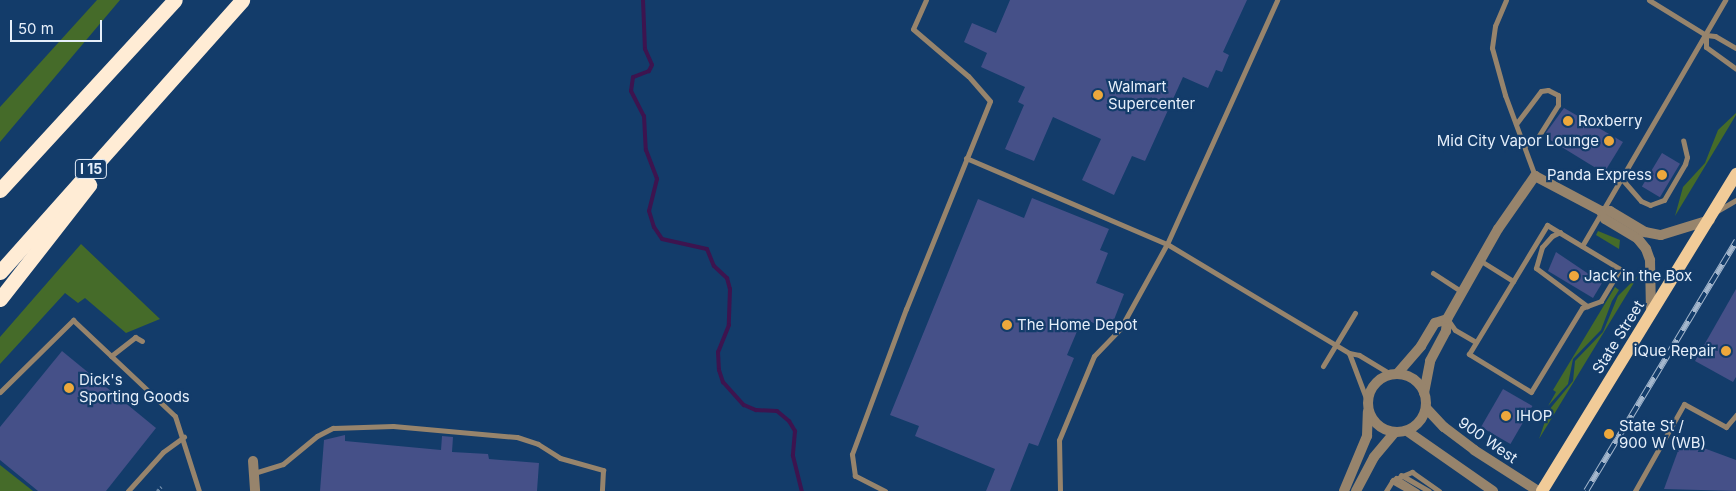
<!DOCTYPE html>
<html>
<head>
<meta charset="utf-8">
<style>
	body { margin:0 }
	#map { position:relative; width:1736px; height:491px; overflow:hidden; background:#133c6a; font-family:Inter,sans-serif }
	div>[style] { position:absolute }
	.green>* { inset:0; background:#456b29 }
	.stream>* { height:4px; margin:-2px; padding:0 2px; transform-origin:2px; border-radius:2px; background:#3d144f }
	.building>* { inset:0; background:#455088; transform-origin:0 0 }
	.path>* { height:2.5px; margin-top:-1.25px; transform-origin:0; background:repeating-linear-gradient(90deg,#6784a4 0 2.5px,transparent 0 5px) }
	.service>* { height:5px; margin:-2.5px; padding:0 2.5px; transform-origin:2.5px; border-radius:2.5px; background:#97846c }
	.minor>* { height:10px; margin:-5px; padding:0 5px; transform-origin:5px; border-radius:5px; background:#97846c }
	.tertiary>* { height:10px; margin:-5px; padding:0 5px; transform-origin:5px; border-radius:5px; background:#97846c }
	.tertiary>.ring { margin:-5px; padding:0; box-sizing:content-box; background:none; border:10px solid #97846c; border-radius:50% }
	.primary>* { height:12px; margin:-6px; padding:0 6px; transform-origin:6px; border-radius:6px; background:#f1cb98 }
	.motorway>* { height:15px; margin:-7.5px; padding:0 7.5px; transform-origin:7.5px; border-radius:7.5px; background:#ffecd5 }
	.rail>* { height:5.5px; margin-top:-2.75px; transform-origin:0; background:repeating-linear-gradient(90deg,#133c6a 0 11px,#a4b7cd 0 22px); box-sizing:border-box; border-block:1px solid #a4b7cd }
	.dots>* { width:14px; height:14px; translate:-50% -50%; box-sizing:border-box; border:2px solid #133c6a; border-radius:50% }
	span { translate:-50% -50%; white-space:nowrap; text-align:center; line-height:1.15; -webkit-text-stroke:4.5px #133c6a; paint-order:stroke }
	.shield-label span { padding:1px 4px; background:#133c6a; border:1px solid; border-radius:4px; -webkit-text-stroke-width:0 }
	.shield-label { font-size:14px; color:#e6effa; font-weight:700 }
	.poi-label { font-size:15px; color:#e6effa }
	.left { translate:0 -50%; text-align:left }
	.right { translate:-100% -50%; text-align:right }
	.street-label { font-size:15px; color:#e6effa }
	.scale { position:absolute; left:10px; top:20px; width:92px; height:22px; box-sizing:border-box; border:2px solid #e6effa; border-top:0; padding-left:6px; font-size:15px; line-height:18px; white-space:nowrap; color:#e6effa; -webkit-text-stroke:4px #133c6a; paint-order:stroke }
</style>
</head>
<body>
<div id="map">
	<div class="green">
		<i style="clip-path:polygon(97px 0,120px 0,0 142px,0 107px)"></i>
		<i style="clip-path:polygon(1736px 113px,1736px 115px,1675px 216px,1683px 187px,1705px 163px,1718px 130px)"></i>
		<i style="clip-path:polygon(1598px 231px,1620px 240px,1619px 249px,1596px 235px)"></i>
		<i style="clip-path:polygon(81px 244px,160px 319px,126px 333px,85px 298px,78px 303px,65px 293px,0 364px,0 337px)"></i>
		<i style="clip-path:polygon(1638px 276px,1539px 439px,1549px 410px,1573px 381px,1575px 361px,1603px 332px,1618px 296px)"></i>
		<i style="clip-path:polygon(1615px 287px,1619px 290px,1612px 301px,1601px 330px,1573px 359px,1568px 384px,1548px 406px,1556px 392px,1553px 390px)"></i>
		<i style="clip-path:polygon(0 465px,33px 491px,0 491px)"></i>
	</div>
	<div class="stream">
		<i style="left:643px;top:0;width:49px;rotate:87.7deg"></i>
		<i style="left:645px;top:49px;width:17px;rotate:66deg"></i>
		<i style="left:652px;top:65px;width:7px;rotate:117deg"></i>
		<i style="left:649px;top:71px;width:17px;rotate:159deg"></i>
		<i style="left:633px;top:77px;width:14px;rotate:98deg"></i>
		<i style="left:631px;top:91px;width:28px;rotate:63deg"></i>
		<i style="left:644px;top:116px;width:34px;rotate:87deg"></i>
		<i style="left:646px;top:150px;width:31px;rotate:69deg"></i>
		<i style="left:657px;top:179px;width:33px;rotate:104deg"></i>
		<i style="left:649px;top:211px;width:17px;rotate:73deg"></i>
		<i style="left:654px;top:227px;width:14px;rotate:56deg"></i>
		<i style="left:662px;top:239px;width:46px;rotate:12.5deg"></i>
		<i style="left:707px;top:249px;width:18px;rotate:68deg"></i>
		<i style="left:714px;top:266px;width:18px;rotate:43deg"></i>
		<i style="left:727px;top:278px;width:11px;rotate:75deg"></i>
		<i style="left:730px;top:289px;width:36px;rotate:92deg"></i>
		<i style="left:729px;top:325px;width:29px;rotate:112deg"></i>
		<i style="left:718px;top:352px;width:18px;rotate:87deg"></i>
		<i style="left:719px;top:370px;width:13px;rotate:72deg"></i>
		<i style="left:723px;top:382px;width:31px;rotate:48deg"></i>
		<i style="left:744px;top:405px;width:13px;rotate:23deg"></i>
		<i style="left:756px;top:410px;width:21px;rotate:3deg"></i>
		<i style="left:777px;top:411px;width:16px;rotate:40deg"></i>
		<i style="left:789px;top:421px;width:12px;rotate:59deg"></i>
		<i style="left:795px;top:431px;width:25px;rotate:95deg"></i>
		<i style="left:793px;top:456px;width:36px;rotate:76deg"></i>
	</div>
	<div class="building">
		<i style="clip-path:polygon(1010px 0,1247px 0,1223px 52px,1229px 55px,1222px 72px,1216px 70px,1208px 88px,1183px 77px,1145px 161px,1132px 156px,1114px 195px,1082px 180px,1101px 139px,1053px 117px,1034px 161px,1005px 149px,1024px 105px,1018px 102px,1025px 87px,981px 67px,987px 53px,964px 42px,972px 23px,996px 33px)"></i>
		<i style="clip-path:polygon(1564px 108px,1623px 142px,1604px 173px,1547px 138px,1545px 134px)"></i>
		<i style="left:1662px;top:153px;width:21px;height:39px;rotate:31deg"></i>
		<i style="clip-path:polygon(1032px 198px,1109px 229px,1100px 250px,1108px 253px,1096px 283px,1124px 294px,1110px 330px,1089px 321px,1084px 331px,1078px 329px,1067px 355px,1074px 358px,1038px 446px,1029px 443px,1010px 491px,986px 491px,995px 469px,915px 436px,919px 426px,890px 415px,978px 199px,1024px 218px)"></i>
		<i style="clip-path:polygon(1556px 252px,1602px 283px,1593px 298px,1548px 271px)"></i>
		<i style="clip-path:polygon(1736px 289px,1736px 377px,1733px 382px,1695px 361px)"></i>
		<i style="clip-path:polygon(62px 351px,156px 428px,106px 491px,38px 491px,0 460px,0 427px)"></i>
		<i style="left:1503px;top:389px;width:34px;height:44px;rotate:30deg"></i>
		<i style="clip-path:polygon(345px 435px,345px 441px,441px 450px,442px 436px,453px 437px,452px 452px,488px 454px,489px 459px,539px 463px,537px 491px,320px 491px,324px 440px)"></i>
		<i style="clip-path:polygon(1682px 440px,1736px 460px,1736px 491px,1664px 489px)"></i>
	</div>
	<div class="path">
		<i style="left:157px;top:491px;width:6px;rotate:-45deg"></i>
	</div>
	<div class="service">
		<i style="left:1506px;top:0;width:28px;rotate:113deg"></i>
		<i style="left:1495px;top:26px;width:22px;rotate:98deg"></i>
		<i style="left:1492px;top:48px;width:49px;rotate:74.5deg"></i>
		<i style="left:1505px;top:95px;width:86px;rotate:69.7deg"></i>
		<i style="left:1649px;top:0;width:67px;rotate:31.6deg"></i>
		<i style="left:1706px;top:35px;width:9px;rotate:6deg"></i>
		<i style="left:1715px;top:36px;width:24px;rotate:30deg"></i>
		<i style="left:1706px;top:35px;width:12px;rotate:90deg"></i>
		<i style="left:1706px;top:47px;width:37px;rotate:36deg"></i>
		<i style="left:1516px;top:124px;width:41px;rotate:-52.9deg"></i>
		<i style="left:1541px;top:91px;width:7px;rotate:-8deg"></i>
		<i style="left:1548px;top:90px;width:11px;rotate:27deg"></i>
		<i style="left:1558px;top:95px;width:10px;rotate:90deg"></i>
		<i style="left:1558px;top:105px;width:36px;rotate:122deg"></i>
		<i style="left:1539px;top:136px;width:18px;rotate:146deg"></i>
		<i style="left:966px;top:158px;width:219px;rotate:23.2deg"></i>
		<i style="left:1167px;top:244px;width:212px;rotate:30.9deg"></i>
		<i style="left:1349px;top:353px;width:10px;rotate:11deg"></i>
		<i style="left:1359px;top:355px;width:37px;rotate:31deg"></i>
		<i style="left:1621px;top:178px;width:30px;rotate:49deg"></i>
		<i style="left:1641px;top:201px;width:10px;rotate:24deg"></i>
		<i style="left:1650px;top:205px;width:15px;rotate:-20deg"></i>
		<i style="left:1664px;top:200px;width:42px;rotate:-59.7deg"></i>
		<i style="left:1685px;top:164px;width:7px;rotate:-74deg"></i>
		<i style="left:1687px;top:157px;width:17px;rotate:-103deg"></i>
		<i style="left:1717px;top:211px;width:22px;rotate:-30deg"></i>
		<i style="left:1547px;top:225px;width:85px;rotate:31.1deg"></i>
		<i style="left:1620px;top:269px;width:37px;rotate:121deg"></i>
		<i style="left:1601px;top:301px;width:20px;rotate:160deg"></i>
		<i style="left:1582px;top:308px;width:98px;rotate:121.3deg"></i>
		<i style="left:1531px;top:392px;width:73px;rotate:-148.5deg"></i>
		<i style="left:1469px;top:354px;width:151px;rotate:-58.8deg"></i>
		<i style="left:1560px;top:232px;width:9px;rotate:153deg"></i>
		<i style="left:1552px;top:236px;width:15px;rotate:132deg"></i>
		<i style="left:1542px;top:247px;width:22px;rotate:106deg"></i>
		<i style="left:1536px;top:268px;width:64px;rotate:36.7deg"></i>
		<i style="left:1582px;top:246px;width:285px;rotate:-59.8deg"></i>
		<i style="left:1481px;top:261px;width:38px;rotate:32deg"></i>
		<i style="left:1433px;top:273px;width:35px;rotate:33deg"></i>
		<i style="left:1448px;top:320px;width:12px;rotate:55deg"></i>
		<i style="left:1455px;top:330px;width:24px;rotate:30deg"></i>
		<i style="left:1349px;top:353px;width:51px;rotate:69.4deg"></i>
		<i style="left:111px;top:356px;width:31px;rotate:-38deg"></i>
		<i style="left:135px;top:337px;width:8px;rotate:30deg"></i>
		<i style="left:1323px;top:366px;width:62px;rotate:-58.9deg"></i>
		<i style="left:0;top:392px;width:103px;rotate:-44.6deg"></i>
		<i style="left:73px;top:320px;width:140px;rotate:43.3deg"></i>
		<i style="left:175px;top:416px;width:79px;rotate:72.3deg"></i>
		<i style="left:254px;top:473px;width:30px;rotate:-17deg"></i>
		<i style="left:283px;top:464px;width:44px;rotate:-39.5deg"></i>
		<i style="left:317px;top:436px;width:18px;rotate:-27deg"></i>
		<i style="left:333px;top:428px;width:60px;rotate:-1.9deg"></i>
		<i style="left:393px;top:426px;width:124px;rotate:5.1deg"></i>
		<i style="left:517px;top:437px;width:22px;rotate:18deg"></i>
		<i style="left:538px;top:444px;width:26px;rotate:32deg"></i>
		<i style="left:560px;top:458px;width:45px;rotate:15.6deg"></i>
		<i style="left:603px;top:470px;width:21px;rotate:93deg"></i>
		<i style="left:1401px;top:475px;width:32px;rotate:30deg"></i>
		<i style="left:1396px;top:478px;width:25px;rotate:32deg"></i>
		<i style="left:1392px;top:481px;width:20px;rotate:30deg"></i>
		<i style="left:128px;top:491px;width:52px;rotate:-48.1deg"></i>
		<i style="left:163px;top:452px;width:26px;rotate:-36deg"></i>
		<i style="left:885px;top:491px;width:34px;rotate:-153deg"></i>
		<i style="left:855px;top:476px;width:22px;rotate:-98deg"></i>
		<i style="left:852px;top:454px;width:155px;rotate:-69.6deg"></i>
		<i style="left:906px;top:309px;width:224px;rotate:-68deg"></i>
		<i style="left:990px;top:101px;width:33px;rotate:-131deg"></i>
		<i style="left:968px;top:76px;width:72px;rotate:-139.5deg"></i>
		<i style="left:913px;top:29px;width:32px;rotate:-66deg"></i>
		<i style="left:1060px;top:491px;width:51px;rotate:-91.1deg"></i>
		<i style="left:1059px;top:440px;width:91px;rotate:-67.4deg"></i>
		<i style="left:1094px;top:356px;width:37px;rotate:-46deg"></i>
		<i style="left:1120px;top:329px;width:97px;rotate:-61.1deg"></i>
		<i style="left:1167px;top:244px;width:268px;rotate:-65.7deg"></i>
		<i style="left:1386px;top:491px;width:13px;rotate:-58deg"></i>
		<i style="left:1393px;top:480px;width:21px;rotate:-23deg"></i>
		<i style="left:1412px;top:472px;width:33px;rotate:35deg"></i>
		<i style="left:1635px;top:491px;width:100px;rotate:-60.6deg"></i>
		<i style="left:1684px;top:404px;width:48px;rotate:28.7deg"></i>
		<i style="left:1726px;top:427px;width:16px;rotate:-50deg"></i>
	</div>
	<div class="minor">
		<i style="left:1601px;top:211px;width:9px;rotate:63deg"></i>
		<i style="left:1605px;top:219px;width:39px;rotate:31deg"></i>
		<i style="left:1638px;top:239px;width:13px;rotate:51deg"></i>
		<i style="left:1646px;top:249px;width:12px;rotate:70deg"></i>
		<i style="left:1650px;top:260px;width:54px;rotate:88.9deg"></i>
		<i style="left:1397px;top:374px;width:37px;rotate:-49deg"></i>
		<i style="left:1421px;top:346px;width:27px;rotate:-59deg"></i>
		<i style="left:1435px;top:323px;width:13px;rotate:-18deg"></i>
		<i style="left:1424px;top:393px;width:33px;rotate:-79deg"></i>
		<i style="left:1430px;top:361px;width:34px;rotate:-62deg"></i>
		<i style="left:1446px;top:331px;width:12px;rotate:-85deg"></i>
		<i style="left:1447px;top:319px;width:103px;rotate:-60.5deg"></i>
		<i style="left:1498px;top:229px;width:65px;rotate:-55.1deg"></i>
		<i style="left:1535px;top:176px;width:75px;rotate:27.9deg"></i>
		<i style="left:1601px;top:211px;width:9px"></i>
		<i style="left:1610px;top:211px;width:41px;rotate:31deg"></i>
		<i style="left:1645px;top:232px;width:16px;rotate:11deg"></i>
		<i style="left:1661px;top:235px;width:51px;rotate:-17deg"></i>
		<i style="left:253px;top:461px;width:30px;rotate:86deg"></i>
	</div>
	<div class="tertiary">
		<i class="ring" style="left:1368px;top:374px;width:48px;height:48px"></i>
		<i style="left:1426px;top:408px;width:26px;rotate:47deg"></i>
		<i style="left:1444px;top:427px;width:38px;rotate:37deg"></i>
		<i style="left:1474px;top:450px;width:76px;rotate:32.6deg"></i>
		<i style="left:1407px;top:431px;width:105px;rotate:34.9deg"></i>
		<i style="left:1344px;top:491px;width:60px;rotate:-67.3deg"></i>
		<i style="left:1367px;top:436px;width:24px;rotate:-88deg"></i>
		<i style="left:1356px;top:491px;width:38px;rotate:-62deg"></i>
		<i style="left:1374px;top:457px;width:31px;rotate:-50deg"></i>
	</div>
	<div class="primary">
		<i style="left:1542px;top:491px;width:372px;rotate:-58.5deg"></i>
	</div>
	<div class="motorway">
		<i style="left:0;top:190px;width:258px;rotate:-47.4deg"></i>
		<i style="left:0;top:272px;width:364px;rotate:-48.3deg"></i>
		<i style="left:0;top:299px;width:145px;rotate:-52deg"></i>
	</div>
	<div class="rail">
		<i style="left:1586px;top:491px;width:292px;rotate:-59deg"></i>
	</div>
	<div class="dots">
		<i style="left:1098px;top:95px;background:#eda83c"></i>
		<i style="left:1568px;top:121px;background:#eda83c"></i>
		<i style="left:1609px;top:141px;background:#eda83c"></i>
		<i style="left:1662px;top:175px;background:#eda83c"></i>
		<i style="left:1574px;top:276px;background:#eda83c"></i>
		<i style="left:1007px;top:325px;background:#eda83c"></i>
		<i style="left:1726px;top:351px;background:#eda83c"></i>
		<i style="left:69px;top:388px;background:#eda83c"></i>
		<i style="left:1506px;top:416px;background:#eda83c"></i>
		<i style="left:1609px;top:434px;background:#eda83c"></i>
	</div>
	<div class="shield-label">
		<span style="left:91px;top:169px">I 15</span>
	</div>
	<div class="poi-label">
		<span class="left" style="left:1108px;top:95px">Walmart<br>Supercenter</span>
		<span class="left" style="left:1578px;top:121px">Roxberry</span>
		<span class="right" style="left:1599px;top:141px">Mid City Vapor Lounge</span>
		<span class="right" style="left:1652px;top:175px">Panda Express</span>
		<span class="left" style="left:1584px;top:276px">Jack in the Box</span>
		<span class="left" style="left:1017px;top:325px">The Home Depot</span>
		<span class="right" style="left:1716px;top:351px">iQue Repair</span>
		<span class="left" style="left:79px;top:388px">Dick's<br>Sporting Goods</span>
		<span class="left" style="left:1516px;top:416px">IHOP</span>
		<span class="left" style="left:1619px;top:434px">State St /<br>900 W (WB)</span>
	</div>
	<div class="street-label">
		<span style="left:1618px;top:337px;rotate:-58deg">State Street</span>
		<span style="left:1488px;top:440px;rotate:35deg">900 West</span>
	</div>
	<div class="scale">50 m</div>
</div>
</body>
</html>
